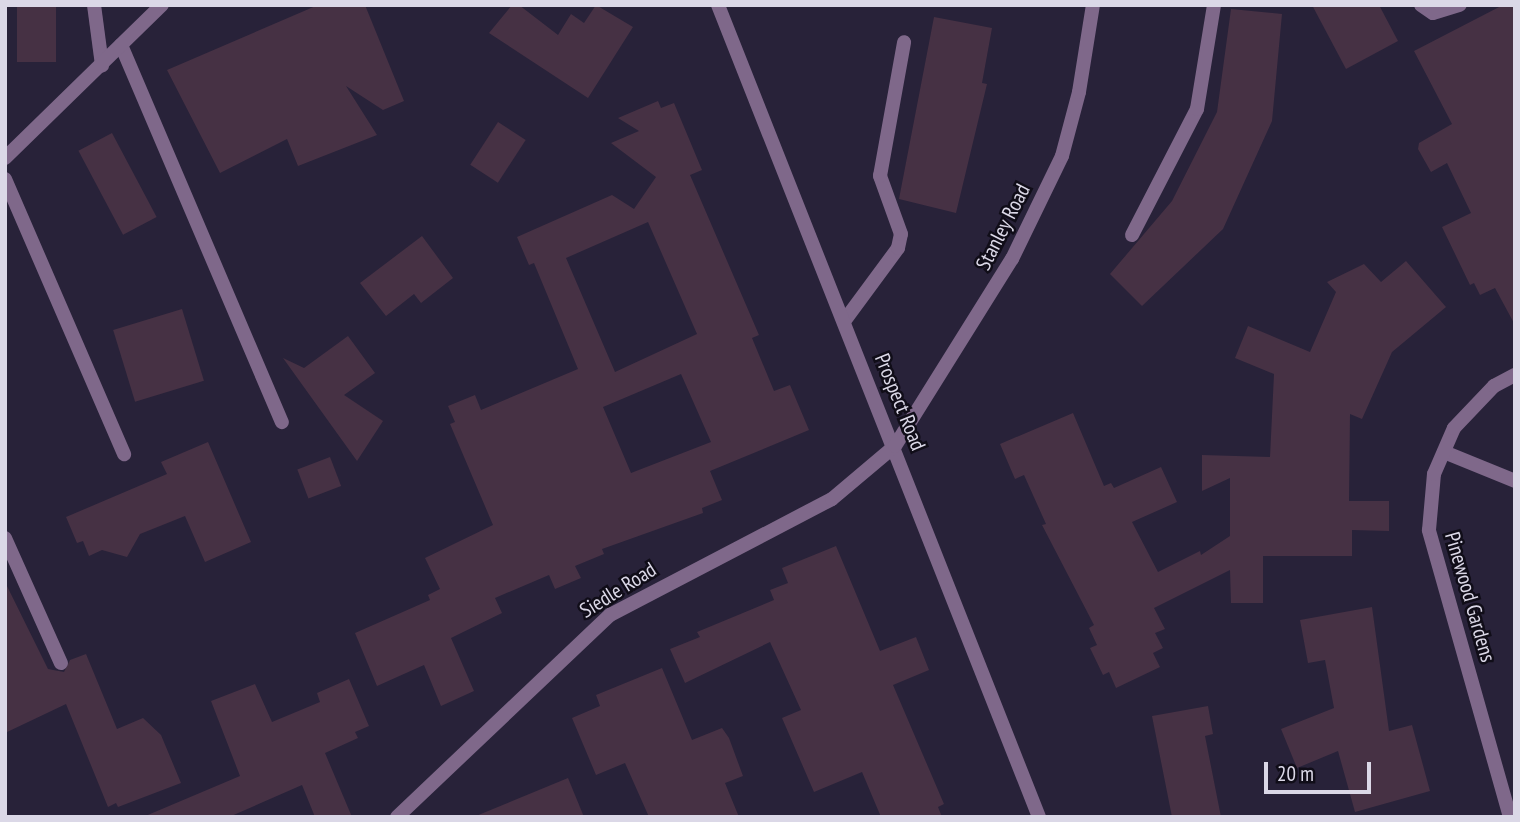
<!DOCTYPE html>
<html>
<head>
<meta charset="utf-8">
<style>
	body { margin:0 }
	#map { position:relative; width:1520px; height:822px; overflow:hidden; background:#282239; font-family:"PT Sans Narrow",sans-serif }
	div>[style] { position:absolute }
	.building>* { inset:0; background:#463144; transform-origin:0 0 }
	.service>* { height:14px; margin:-7px; padding:0 7px; transform-origin:7px; border-radius:7px; background:#7f688a }
	.minor>* { height:14px; margin:-7px; padding:0 7px; transform-origin:7px; border-radius:7px; background:#7f688a }
	span { translate:-50% -50%; white-space:nowrap; text-align:center; line-height:1.15; -webkit-text-stroke:5px #100d18; paint-order:stroke }
	.street-label { font-size:21px; color:#dbd8e7 }
	.frame { position:absolute; inset:0; border:7px solid #dbd8e7; pointer-events:none }
	.scale { position:absolute; left:1264px; top:762px; width:107px; height:32px; box-sizing:border-box; border:4px solid #dbd8e7; border-top:0; padding-left:9px; font-size:21px; line-height:24px; white-space:nowrap; color:#dbd8e7; -webkit-text-stroke:5px #100d18; paint-order:stroke }
</style>
</head>
<body>
<div id="map">
	<div class="building">
		<i style="left:17px;top:5px;width:39px;height:57px"></i>
		<i style="clip-path:polygon(318px 5px,365px 5px,404px 101px,383px 110px,346px 86px,377px 135px,298px 166px,287px 139px,220px 173px,167px 70px)"></i>
		<i style="clip-path:polygon(512px 5px,519px 5px,558px 35px,571px 14px,584px 23px,596px 5px,633px 27px,588px 98px,489px 33px)"></i>
		<i style="clip-path:polygon(1312px 5px,1379px 5px,1398px 41px,1346px 69px)"></i>
		<i style="clip-path:polygon(1503px 5px,1515px 5px,1515px 325px,1495px 288px,1480px 295px,1474px 283px,1470px 285px,1442px 227px,1471px 213px,1447px 163px,1431px 172px,1418px 149px,1419px 143px,1452px 124px,1414px 51px)"></i>
		<i style="clip-path:polygon(1231px 9px,1282px 14px,1272px 121px,1223px 229px,1142px 306px,1110px 274px,1172px 201px,1217px 112px)"></i>
		<i style="clip-path:polygon(934px 17px,992px 28px,982px 83px,987px 84px,956px 213px,899px 199px)"></i>
		<i style="clip-path:polygon(evenodd,658px 101px,661px 108px,674px 103px,702px 170px,690px 175px,759px 335px,752px 338px,774px 391px,790px 385px,809px 430px,710px 471px,722px 500px,702px 508px,703px 513px,602px 549px,604px 554px,575px 566px,581px 578px,555px 589px,549px 575px,495px 598px,502px 613px,451px 638px,474px 691px,441px 706px,424px 665px,377px 686px,355px 633px,430px 600px,428px 595px,440px 589px,425px 558px,493px 525px,450px 424px,455px 422px,448px 406px,475px 395px,481px 410px,578px 369px,534px 263px,529px 265px,517px 237px,612px 195px,634px 209px,656px 177px,611px 143px,639px 131px,618px 118px,658px 101px,648px 222px,697px 334px,615px 372px,566px 258px,648px 222px,658px 101px,681px 374px,711px 442px,631px 473px,603px 407px,681px 374px)"></i>
		<i style="left:498px;top:122px;width:33px;height:51px;rotate:33deg"></i>
		<i style="left:112px;top:133px;width:95px;height:38px;rotate:62deg"></i>
		<i style="clip-path:polygon(422px 236px,453px 278px,421px 303px,414px 294px,386px 316px,360px 283px)"></i>
		<i style="clip-path:polygon(1406px 261px,1446px 307px,1392px 352px,1362px 419px,1350px 414px,1349px 501px,1389px 501px,1389px 531px,1352px 530px,1352px 556px,1263px 556px,1263px 603px,1231px 603px,1230px 570px,1154px 608px,1165px 629px,1155px 633px,1163px 648px,1153px 653px,1160px 667px,1116px 688px,1109px 672px,1103px 675px,1090px 648px,1097px 645px,1089px 628px,1094px 625px,1042px 525px,1046px 524px,1024px 475px,1015px 479px,1000px 444px,1073px 413px,1104px 486px,1111px 483px,1114px 488px,1161px 467px,1177px 502px,1132px 522px,1158px 572px,1200px 551px,1201px 555px,1230px 536px,1230px 478px,1202px 491px,1202px 455px,1270px 457px,1274px 374px,1235px 358px,1248px 326px,1310px 352px,1336px 292px,1327px 282px,1364px 264px,1381px 282px)"></i>
		<i style="left:182px;top:309px;width:75px;height:72px;rotate:73deg"></i>
		<i style="clip-path:polygon(348px 336px,375px 373px,344px 395px,383px 421px,357px 461px,283px 358px,304px 368px)"></i>
		<i style="clip-path:polygon(208px 442px,251px 542px,205px 562px,185px 516px,140px 534px,127px 557px,102px 550px,89px 556px,83px 541px,77px 543px,66px 517px,167px 474px,161px 462px)"></i>
		<i style="left:330px;top:457px;width:31px;height:35px;rotate:69deg"></i>
		<i style="clip-path:polygon(836px 546px,880px 651px,916px 637px,929px 670px,893px 685px,944px 804px,938px 807px,942px 817px,881px 817px,862px 772px,814px 792px,782px 718px,801px 710px,770px 642px,685px 683px,670px 649px,700px 637px,697px 632px,774px 600px,770px 590px,788px 583px,782px 568px)"></i>
		<i style="clip-path:polygon(5px 582px,48px 669px,64px 672px,70px 660px,86px 654px,117px 729px,143px 718px,161px 735px,181px 783px,118px 807px,116px 803px,108px 807px,66px 704px,5px 733px)"></i>
		<i style="clip-path:polygon(1372px 607px,1389px 731px,1412px 725px,1430px 791px,1355px 812px,1338px 751px,1297px 768px,1281px 729px,1334px 708px,1325px 660px,1308px 663px,1300px 620px)"></i>
		<i style="clip-path:polygon(662px 668px,692px 740px,722px 728px,729px 738px,743px 776px,725px 783px,739px 817px,649px 817px,625px 763px,596px 775px,572px 718px,600px 706px,596px 695px)"></i>
		<i style="clip-path:polygon(349px 679px,369px 726px,355px 732px,358px 738px,325px 753px,352px 817px,315px 817px,302px 785px,229px 817px,143px 817px,240px 776px,211px 701px,255px 684px,272px 722px,320px 702px,317px 693px)"></i>
		<i style="clip-path:polygon(1208px 706px,1213px 734px,1205px 736px,1221px 817px,1172px 817px,1152px 716px)"></i>
		<i style="clip-path:polygon(568px 778px,584px 817px,476px 817px,476px 816px)"></i>
	</div>
	<div class="service">
		<i style="left:1421px;top:5px;width:14px;rotate:34deg"></i>
		<i style="left:1433px;top:13px;width:28px;rotate:-17deg"></i>
		<i style="left:5px;top:179px;width:300px;rotate:66.6deg"></i>
		<i style="left:1132px;top:235px;width:142px;rotate:-62.7deg"></i>
		<i style="left:1197px;top:109px;width:105px;rotate:-80.7deg"></i>
		<i style="left:845px;top:320px;width:89px;rotate:-53.6deg"></i>
		<i style="left:898px;top:248px;width:14px;rotate:-78deg"></i>
		<i style="left:901px;top:234px;width:62px;rotate:-109.9deg"></i>
		<i style="left:880px;top:176px;width:136px;rotate:-79.8deg"></i>
		<i style="left:1444px;top:452px;width:77px;rotate:22.2deg"></i>
		<i style="left:5px;top:538px;width:137px;rotate:65.9deg"></i>
	</div>
	<div class="minor">
		<i style="left:94px;top:5px;width:61px;rotate:82.4deg"></i>
		<i style="left:718px;top:5px;width:873px;rotate:68.43deg"></i>
		<i style="left:121px;top:45px;width:410px;rotate:66.9deg"></i>
		<i style="left:5px;top:158px;width:219px;rotate:-44.3deg"></i>
		<i style="left:397px;top:817px;width:294px;rotate:-43.5deg"></i>
		<i style="left:610px;top:615px;width:250px;rotate:-27.6deg"></i>
		<i style="left:832px;top:499px;width:82px;rotate:-40.1deg"></i>
		<i style="left:895px;top:446px;width:221px;rotate:-58deg"></i>
		<i style="left:1012px;top:259px;width:114px;rotate:-64.1deg"></i>
		<i style="left:1062px;top:156px;width:66px;rotate:-75.1deg"></i>
		<i style="left:1079px;top:92px;width:88px;rotate:-80.9deg"></i>
		<i style="left:1510px;top:817px;width:298px;rotate:-105.8deg"></i>
		<i style="left:1429px;top:530px;width:56px;rotate:-84.9deg"></i>
		<i style="left:1434px;top:474px;width:50px;rotate:-66.5deg"></i>
		<i style="left:1454px;top:428px;width:58px;rotate:-46.4deg"></i>
		<i style="left:1494px;top:386px;width:24px;rotate:-28deg"></i>
	</div>
	<div class="street-label">
		<span style="left:1003px;top:227px;rotate:-63deg">Stanley Road</span>
		<span style="left:900px;top:402px;rotate:68deg">Prospect Road</span>
		<span style="left:618px;top:590px;rotate:-32deg">Siedle Road</span>
		<span style="left:1470px;top:597px;rotate:74deg">Pinewood Gardens</span>
	</div>
	<div class="frame"></div>
	<div class="scale">20 m</div>
</div>
</body>
</html>
